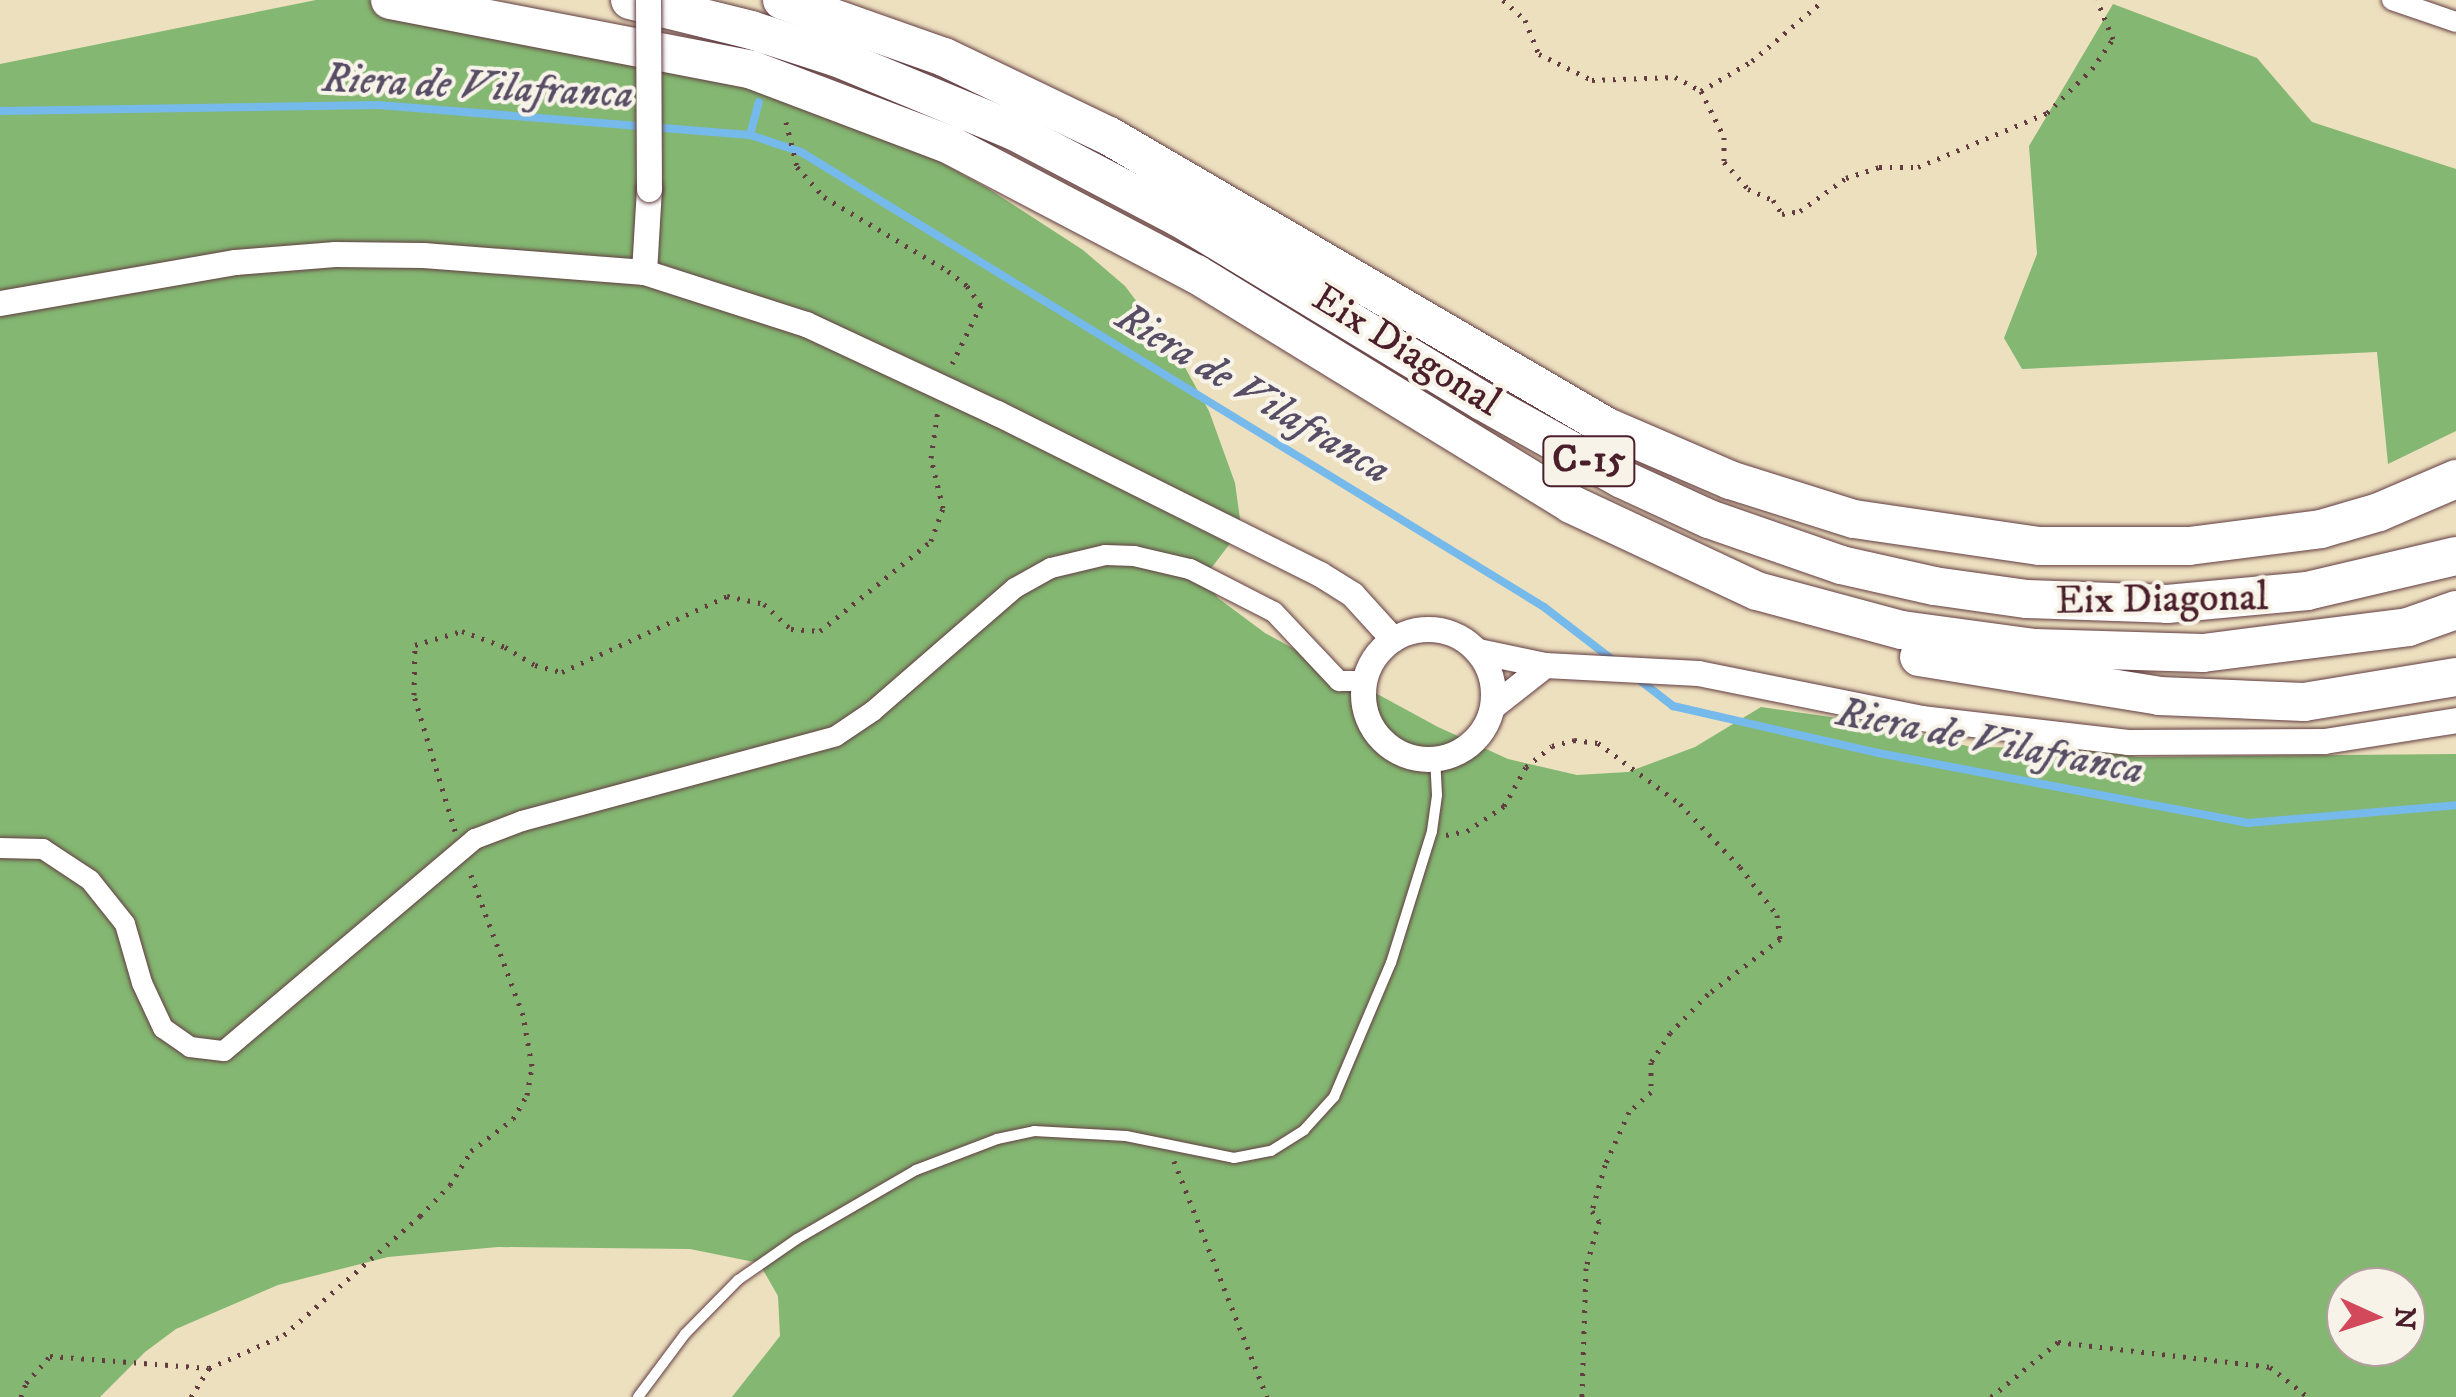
<!DOCTYPE html>
<html>
<head>
<meta charset="utf-8">
<style>
	body { margin:0 }
	#map { position:relative; width:2456px; height:1397px; overflow:hidden; background:#ede0bf; font-family:"IM FELL DW Pica",serif }
	div>[style] { position:absolute }
	.forest>* { inset:0; background:#84b772 }
	.stream>* { height:8px; margin:-4px; padding:0 4px; transform-origin:4px; border-radius:4px; background:#75baeb }
	.path>* { height:5px; margin-top:-2.5px; transform-origin:0; background:repeating-linear-gradient(90deg,#623c41 0 2.5px,transparent 0 10.5px) }
	.roads { filter:drop-shadow(0 0 2px #623c41) drop-shadow(0 0 2px #623c41) }
	.service>* { height:10px; margin:-5px; padding:0 5px; transform-origin:5px; border-radius:5px; background:#fff }
	.minor>* { height:20px; margin:-10px; padding:0 10px; transform-origin:10px; border-radius:10px; background:#fff }
	.tertiary>* { height:25px; margin:-12.5px; padding:0 12.5px; transform-origin:12.5px; border-radius:12.5px; background:#fff }
	.tertiary>.ring { margin:-12.5px; padding:0; box-sizing:content-box; background:none; border:25px solid #fff; border-radius:50% }
	.motorway>* { height:38px; margin:-19px; padding:0 19px; transform-origin:19px; border-radius:19px; background:#fff }
	.bridges { filter:drop-shadow(0 0 2px #623c41) drop-shadow(0 0 2px #623c41) }
	.tertiary-bridge>* { height:25px; margin:-12.5px; padding:0 12.5px; transform-origin:12.5px; border-radius:12.5px; background:#fff }
	span { translate:-50% -50%; white-space:nowrap; text-align:center; line-height:1.15; -webkit-text-stroke:8px #f7f3e8; paint-order:stroke }
	.shield-label span { padding:2px 8px; background:#f7f3e8; border:2px solid; border-radius:8px; -webkit-text-stroke-width:0 }
	.shield-label { font-size:38px; color:#4a1f2b; font-weight:700 }
	.street-label { font-size:40px; color:#4a1f2b }
	.water-label { font-size:42px; color:#574e65; font-style:italic }
	.north { position:absolute; left:2326px; top:1267px; width:100px; height:100px; box-sizing:border-box; background:#f7f3e8; border:2px solid #b29e9c; border-radius:50%; rotate:93deg; font-size:28px; font-weight:700; line-height:40px; text-align:center; color:#4a1f2b }
	.north::after { content:''; display:block; margin:auto; width:35px; height:45px; background:#d1495b; clip-path:polygon(50% 0,100% 100%,50% 72%,0 100%) }
</style>
</head>
<body>
<div id="map">
	<div class="forest">
		<i style="clip-path:polygon(evenodd,316px 0,483px 0,612px 24px,890px 134px,989px 189px,1083px 250px,1125px 286px,1182px 362px,1209px 411px,1235px 483px,1240px 519px,1235px 537px,1209px 571px,1209px 585px,1218px 598px,1265px 633px,1438px 727px,1508px 759px,1577px 775px,1628px 772px,1695px 747px,1761px 707px,1880px 724px,1971px 747px,2071px 748px,2138px 757px,2456px 754px,2456px 1397px,732px 1397px,780px 1336px,778px 1296px,759px 1263px,690px 1249px,498px 1247px,388px 1257px,278px 1285px,176px 1329px,145px 1352px,100px 1397px,0 1397px,0 64px,316px 0,2346px 1287px,2406px 1287px,2406px 1347px,2346px 1347px,2346px 1287px)"></i>
		<i style="clip-path:polygon(2113px 4px,2257px 58px,2312px 122px,2456px 169px,2456px 431px,2388px 464px,2377px 352px,2022px 369px,2004px 338px,2037px 254px,2029px 146px)"></i>
	</div>
	<div class="stream">
		<i style="left:0;top:111px;width:378px;rotate:-0.9deg"></i>
		<i style="left:378px;top:105px;width:373px;rotate:4.6deg"></i>
		<i style="left:750px;top:135px;width:54px;rotate:18.4deg"></i>
		<i style="left:801px;top:152px;width:871px;rotate:31.48deg"></i>
		<i style="left:1544px;top:607px;width:88px;rotate:37.6deg"></i>
		<i style="left:750px;top:135px;width:34px;rotate:-75deg"></i>
		<i style="left:1637px;top:678px;width:46px;rotate:37.9deg"></i>
		<i style="left:1673px;top:706px;width:210px;rotate:12.9deg"></i>
		<i style="left:1878px;top:753px;width:377px;rotate:10.7deg"></i>
		<i style="left:2248px;top:823px;width:209px;rotate:-4.9deg"></i>
	</div>
	<div class="path">
		<i style="left:1503px;top:0;width:30px;rotate:42deg"></i>
		<i style="left:1525px;top:20px;width:37px;rotate:68deg"></i>
		<i style="left:1539px;top:54px;width:59px;rotate:26.1deg"></i>
		<i style="left:1592px;top:80px;width:83px;rotate:-2.1deg"></i>
		<i style="left:1675px;top:77px;width:30px;rotate:28deg"></i>
		<i style="left:1701px;top:91px;width:51px;rotate:63.4deg"></i>
		<i style="left:1724px;top:137px;width:25px;rotate:90deg"></i>
		<i style="left:1724px;top:162px;width:36px;rotate:48deg"></i>
		<i style="left:1748px;top:189px;width:27px;rotate:24deg"></i>
		<i style="left:1773px;top:200px;width:17px;rotate:57deg"></i>
		<i style="left:1782px;top:214px;width:18px;rotate:-9deg"></i>
		<i style="left:1800px;top:211px;width:57px;rotate:-35.7deg"></i>
		<i style="left:1846px;top:178px;width:35px;rotate:-18deg"></i>
		<i style="left:1879px;top:167px;width:39px"></i>
		<i style="left:1918px;top:167px;width:140px;rotate:-22.7deg"></i>
		<i style="left:2047px;top:113px;width:63px;rotate:-44.4deg"></i>
		<i style="left:2092px;top:69px;width:37px;rotate:-55deg"></i>
		<i style="left:2113px;top:39px;width:42px;rotate:-112.3deg"></i>
		<i style="left:1701px;top:91px;width:59px;rotate:-30.5deg"></i>
		<i style="left:1752px;top:61px;width:94px;rotate:-40.3deg"></i>
		<i style="left:786px;top:122px;width:46px;rotate:76.3deg"></i>
		<i style="left:797px;top:167px;width:40px;rotate:48deg"></i>
		<i style="left:824px;top:197px;width:144px;rotate:30.8deg"></i>
		<i style="left:948px;top:271px;width:24px;rotate:38deg"></i>
		<i style="left:967px;top:286px;width:24px;rotate:54deg"></i>
		<i style="left:981px;top:305px;width:68px;rotate:116.2deg"></i>
		<i style="left:455px;top:831px;width:142px;rotate:-106.8deg"></i>
		<i style="left:414px;top:695px;width:50px;rotate:-88.9deg"></i>
		<i style="left:415px;top:645px;width:49px;rotate:-16.6deg"></i>
		<i style="left:462px;top:631px;width:46px;rotate:20.4deg"></i>
		<i style="left:505px;top:647px;width:35px;rotate:31deg"></i>
		<i style="left:535px;top:665px;width:28px;rotate:15deg"></i>
		<i style="left:562px;top:672px;width:182px;rotate:-24.7deg"></i>
		<i style="left:727px;top:596px;width:38px;rotate:12deg"></i>
		<i style="left:764px;top:604px;width:37px;rotate:43deg"></i>
		<i style="left:791px;top:629px;width:29px;rotate:4deg"></i>
		<i style="left:820px;top:631px;width:143px;rotate:-39deg"></i>
		<i style="left:931px;top:541px;width:35px;rotate:-70deg"></i>
		<i style="left:943px;top:508px;width:51px;rotate:-103.5deg"></i>
		<i style="left:931px;top:458px;width:49px;rotate:-81.7deg"></i>
		<i style="left:1446px;top:835px;width:21px;rotate:-11deg"></i>
		<i style="left:1467px;top:831px;width:45px;rotate:-34deg"></i>
		<i style="left:1504px;top:806px;width:45px;rotate:-60.6deg"></i>
		<i style="left:1526px;top:767px;width:33px;rotate:-39deg"></i>
		<i style="left:1552px;top:746px;width:23px;rotate:-15deg"></i>
		<i style="left:1574px;top:740px;width:24px;rotate:7deg"></i>
		<i style="left:1598px;top:743px;width:102px;rotate:36.6deg"></i>
		<i style="left:1680px;top:804px;width:87px;rotate:46.4deg"></i>
		<i style="left:1740px;top:867px;width:61px;rotate:52.4deg"></i>
		<i style="left:1777px;top:915px;width:24px;rotate:83deg"></i>
		<i style="left:1780px;top:939px;width:91px;rotate:142.6deg"></i>
		<i style="left:1708px;top:994px;width:54px;rotate:134.3deg"></i>
		<i style="left:1670px;top:1033px;width:35px;rotate:123deg"></i>
		<i style="left:1651px;top:1062px;width:30px;rotate:90deg"></i>
		<i style="left:1651px;top:1092px;width:30px;rotate:138deg"></i>
		<i style="left:1629px;top:1112px;width:58px;rotate:114.4deg"></i>
		<i style="left:1605px;top:1165px;width:48px;rotate:105.8deg"></i>
		<i style="left:1592px;top:1211px;width:12px;rotate:55deg"></i>
		<i style="left:1599px;top:1221px;width:49px;rotate:105.5deg"></i>
		<i style="left:1586px;top:1268px;width:129px;rotate:91.8deg"></i>
		<i style="left:1174px;top:1161px;width:254px;rotate:68.5deg"></i>
		<i style="left:21px;top:1397px;width:15px;rotate:-70deg"></i>
		<i style="left:26px;top:1383px;width:36px;rotate:-48deg"></i>
		<i style="left:50px;top:1356px;width:159px;rotate:4.3deg"></i>
		<i style="left:191px;top:1397px;width:34px;rotate:-58deg"></i>
		<i style="left:209px;top:1368px;width:82px;rotate:-23.7deg"></i>
		<i style="left:284px;top:1335px;width:181px;rotate:-41.2deg"></i>
		<i style="left:420px;top:1216px;width:43px;rotate:-45.9deg"></i>
		<i style="left:450px;top:1185px;width:40px;rotate:-58deg"></i>
		<i style="left:471px;top:1151px;width:53px;rotate:-37.3deg"></i>
		<i style="left:513px;top:1119px;width:28px;rotate:-60deg"></i>
		<i style="left:527px;top:1095px;width:29px;rotate:-80deg"></i>
		<i style="left:532px;top:1066px;width:52px;rotate:-100deg"></i>
		<i style="left:523px;top:1015px;width:155px;rotate:-110.4deg"></i>
		<i style="left:1991px;top:1397px;width:87px;rotate:-39.4deg"></i>
		<i style="left:2058px;top:1342px;width:213px;rotate:6.7deg"></i>
		<i style="left:2270px;top:1367px;width:48px;rotate:38.3deg"></i>
	</div>
	<div class="roads">
		<div class="service">
			<i style="left:638px;top:1397px;width:79px;rotate:-53.3deg"></i>
			<i style="left:685px;top:1334px;width:76px;rotate:-45.5deg"></i>
			<i style="left:738px;top:1280px;width:72px;rotate:-34.8deg"></i>
			<i style="left:797px;top:1239px;width:138px;rotate:-30.1deg"></i>
			<i style="left:916px;top:1170px;width:87px;rotate:-20.9deg"></i>
			<i style="left:997px;top:1139px;width:38px;rotate:-12deg"></i>
			<i style="left:1034px;top:1131px;width:92px;rotate:3.1deg"></i>
			<i style="left:1126px;top:1136px;width:110px;rotate:11.5deg"></i>
			<i style="left:1234px;top:1158px;width:38px;rotate:-11deg"></i>
			<i style="left:1271px;top:1151px;width:39px;rotate:-32deg"></i>
			<i style="left:1304px;top:1130px;width:45px;rotate:-47.7deg"></i>
			<i style="left:1334px;top:1097px;width:146px;rotate:-67deg"></i>
			<i style="left:1391px;top:963px;width:138px;rotate:-72.7deg"></i>
			<i style="left:1432px;top:831px;width:36px;rotate:-82deg"></i>
			<i style="left:1437px;top:795px;width:36px;rotate:-93deg"></i>
		</div>
		<div class="minor">
			<i style="left:2392px;top:0;width:68px;rotate:19deg"></i>
			<i style="left:0;top:848px;width:43px;rotate:1.3deg"></i>
			<i style="left:43px;top:849px;width:56px;rotate:33.4deg"></i>
			<i style="left:90px;top:880px;width:56px;rotate:51.5deg"></i>
			<i style="left:125px;top:924px;width:61px;rotate:73.9deg"></i>
			<i style="left:142px;top:983px;width:50px;rotate:65deg"></i>
			<i style="left:163px;top:1028px;width:33px;rotate:35deg"></i>
			<i style="left:190px;top:1047px;width:34px;rotate:7deg"></i>
			<i style="left:224px;top:1051px;width:329px;rotate:-40.2deg"></i>
			<i style="left:475px;top:839px;width:50px;rotate:-21deg"></i>
			<i style="left:522px;top:821px;width:325px;rotate:-15.1deg"></i>
			<i style="left:836px;top:736px;width:45px;rotate:-34deg"></i>
			<i style="left:873px;top:711px;width:188px;rotate:-40.9deg"></i>
			<i style="left:1015px;top:588px;width:41px;rotate:-29.1deg"></i>
			<i style="left:1051px;top:568px;width:56px;rotate:-13.5deg"></i>
			<i style="left:1105px;top:555px;width:29px;rotate:2deg"></i>
			<i style="left:1134px;top:556px;width:57px;rotate:13.1deg"></i>
			<i style="left:1190px;top:569px;width:94px;rotate:27.1deg"></i>
			<i style="left:1274px;top:612px;width:95px;rotate:46.7deg"></i>
			<i style="left:1339px;top:681px;width:25px"></i>
		</div>
		<div class="tertiary">
			<i style="left:644px;top:272px;width:83px;rotate:-86.6deg"></i>
			<i style="left:0;top:303px;width:239px;rotate:-9.9deg"></i>
			<i style="left:235px;top:262px;width:100px;rotate:-4.6deg"></i>
			<i style="left:335px;top:254px;width:88px;rotate:0.7deg"></i>
			<i style="left:423px;top:255px;width:222px;rotate:4.4deg"></i>
			<i style="left:644px;top:272px;width:170px;rotate:17.8deg"></i>
			<i style="left:806px;top:324px;width:211px;rotate:25deg"></i>
			<i style="left:997px;top:413px;width:361px;rotate:26.5deg"></i>
			<i style="left:1320px;top:574px;width:38px;rotate:32deg"></i>
			<i style="left:1352px;top:594px;width:61px;rotate:47.7deg"></i>
			<i class="ring" style="left:1363px;top:629px;width:105px;height:105px"></i>
			<i style="left:1478px;top:651px;width:68px;rotate:11.8deg"></i>
			<i style="left:1545px;top:665px;width:153px;rotate:3deg"></i>
			<i style="left:1698px;top:673px;width:227px;rotate:11.4deg"></i>
			<i style="left:1921px;top:718px;width:208px;rotate:6.6deg"></i>
			<i style="left:2128px;top:742px;width:196px;rotate:-0.3deg"></i>
			<i style="left:2324px;top:741px;width:134px;rotate:-9deg"></i>
			<i style="left:1493px;top:706px;width:66px;rotate:-38.3deg"></i>
		</div>
		<div class="motorway">
			<i style="left:390px;top:0;width:369px;rotate:10.9deg"></i>
			<i style="left:752px;top:70px;width:212px;rotate:20.7deg"></i>
			<i style="left:950px;top:145px;width:278px;rotate:27.7deg"></i>
			<i style="left:1196px;top:274px;width:440px;rotate:31.5deg"></i>
			<i style="left:1571px;top:504px;width:205px;rotate:25.1deg"></i>
			<i style="left:1757px;top:591px;width:150px;rotate:15.1deg"></i>
			<i style="left:1902px;top:630px;width:134px;rotate:7.7deg"></i>
			<i style="left:2035px;top:648px;width:168px;rotate:1.7deg"></i>
			<i style="left:2203px;top:653px;width:207px;rotate:-7.2deg"></i>
			<i style="left:2408px;top:627px;width:51px;rotate:-19.5deg"></i>
			<i style="left:630px;top:0;width:125px;rotate:13.9deg"></i>
			<i style="left:751px;top:30px;width:91px;rotate:17.8deg"></i>
			<i style="left:838px;top:58px;width:191px;rotate:22.5deg"></i>
			<i style="left:1014px;top:131px;width:187px;rotate:27.7deg"></i>
			<i style="left:1180px;top:218px;width:353px;rotate:31.2deg"></i>
			<i style="left:1482px;top:401px;width:160px;rotate:29.1deg"></i>
			<i style="left:1622px;top:479px;width:96px;rotate:24.7deg"></i>
			<i style="left:1709px;top:519px;width:140px;rotate:19.2deg"></i>
			<i style="left:1841px;top:565px;width:95px;rotate:12.7deg"></i>
			<i style="left:1934px;top:586px;width:94px;rotate:8deg"></i>
			<i style="left:2027px;top:599px;width:140px;rotate:2deg"></i>
			<i style="left:2167px;top:604px;width:141px;rotate:-5.3deg"></i>
			<i style="left:2307px;top:591px;width:153px;rotate:-13.2deg"></i>
			<i style="left:782px;top:0;width:172px;rotate:19.4deg"></i>
			<i style="left:944px;top:57px;width:183px;rotate:25.6deg"></i>
			<i style="left:1109px;top:136px;width:577px;rotate:30.3deg"></i>
			<i style="left:1607px;top:427px;width:134px;rotate:23.3deg"></i>
			<i style="left:1730px;top:480px;width:130px;rotate:17.5deg"></i>
			<i style="left:1854px;top:519px;width:187px;rotate:8.3deg"></i>
			<i style="left:2039px;top:546px;width:150px"></i>
			<i style="left:2189px;top:546px;width:133px;rotate:-7.3deg"></i>
			<i style="left:2321px;top:529px;width:60px;rotate:-16.3deg"></i>
			<i style="left:2379px;top:512px;width:84px;rotate:-23.2deg"></i>
			<i style="left:1919px;top:657px;width:243px;rotate:9.2deg"></i>
			<i style="left:2159px;top:696px;width:145px;rotate:2.4deg"></i>
			<i style="left:2304px;top:702px;width:154px;rotate:-9.3deg"></i>
		</div>
	</div>
	<div class="bridges">
		<div class="tertiary-bridge">
			<i style="left:648px;top:0;width:189px;rotate:89.7deg"></i>
		</div>
	</div>
	<div class="shield-label">
		<span style="left:1589px;top:461px">C-15</span>
	</div>
	<div class="street-label">
		<span style="left:1406px;top:351px;rotate:32deg">Eix Diagonal</span>
		<span style="left:2162px;top:600px;rotate:-1deg">Eix Diagonal</span>
	</div>
	<div class="water-label">
		<span style="left:478px;top:87px;rotate:3deg">Riera de Vilafranca</span>
		<span style="left:1253px;top:394px;rotate:31deg">Riera de Vilafranca</span>
		<span style="left:1990px;top:742px;rotate:11deg">Riera de Vilafranca</span>
	</div>
	<div class="north">N</div>
</div>
</body>
</html>
